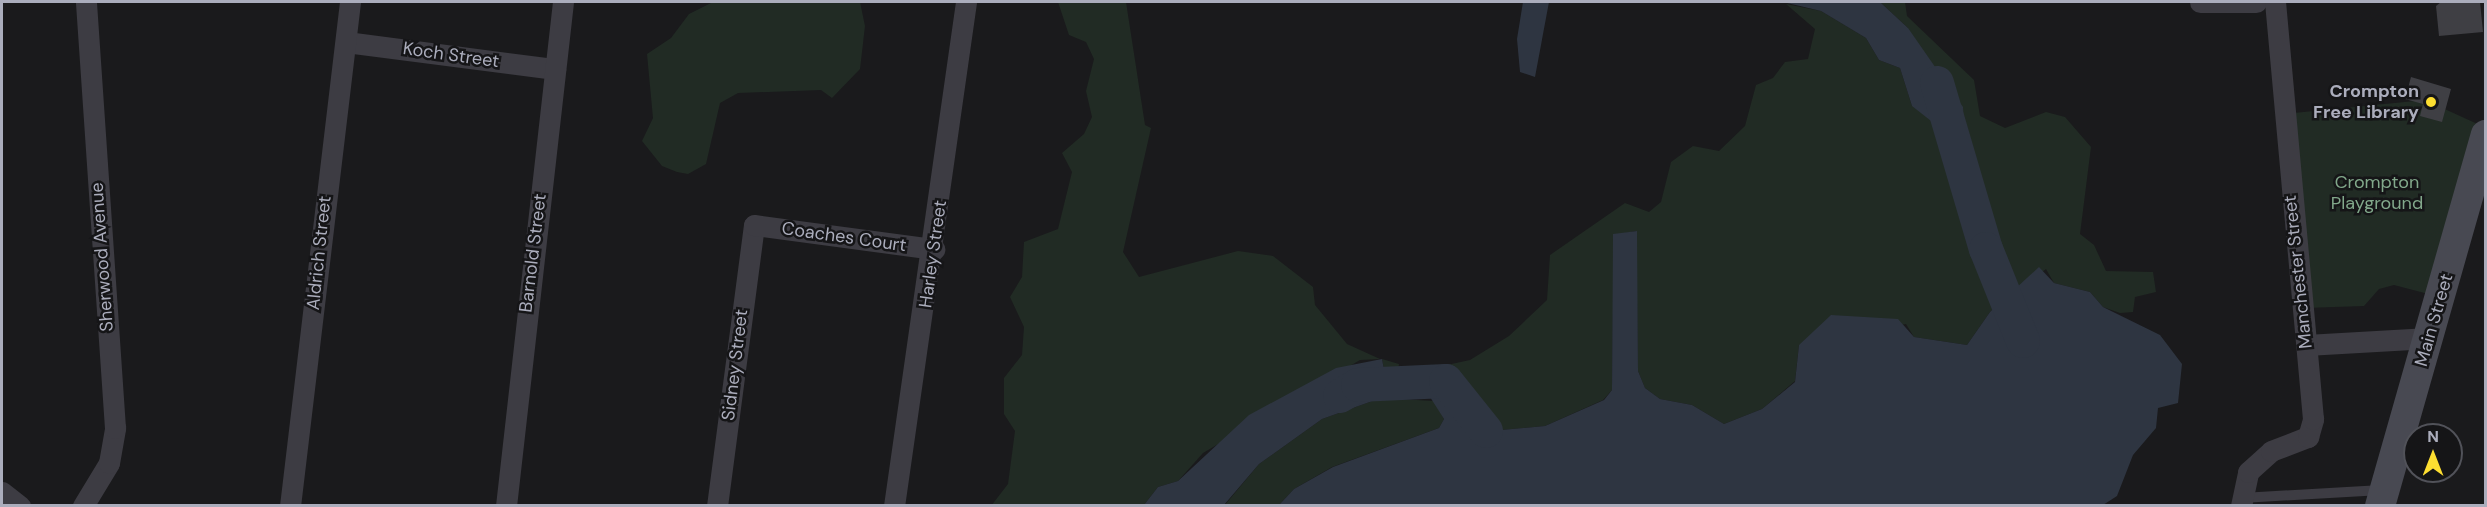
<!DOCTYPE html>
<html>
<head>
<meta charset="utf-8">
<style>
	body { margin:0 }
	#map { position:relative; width:2487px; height:507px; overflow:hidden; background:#1a1a1c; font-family:"DM Sans",sans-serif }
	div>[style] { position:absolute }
	.green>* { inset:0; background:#212b24 }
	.water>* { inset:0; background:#2e3541 }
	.river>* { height:34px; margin:-17px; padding:0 17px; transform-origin:17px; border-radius:17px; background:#2e3541 }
	.building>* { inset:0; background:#3f3f44 }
	.service>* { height:10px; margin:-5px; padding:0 5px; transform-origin:5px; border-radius:5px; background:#3d3c43 }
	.minor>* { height:21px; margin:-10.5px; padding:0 10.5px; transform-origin:10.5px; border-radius:10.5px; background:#3d3c43 }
	.secondary>* { height:30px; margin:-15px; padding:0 15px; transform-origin:15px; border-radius:15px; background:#484952 }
	.dots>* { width:16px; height:16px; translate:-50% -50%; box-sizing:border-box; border:3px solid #151517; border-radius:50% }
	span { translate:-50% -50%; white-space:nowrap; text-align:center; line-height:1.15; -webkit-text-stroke:5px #151517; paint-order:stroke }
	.street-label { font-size:18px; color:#abadbc }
	.poi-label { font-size:18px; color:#abadbc; font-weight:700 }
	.right { translate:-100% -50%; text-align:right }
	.park-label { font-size:18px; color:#82a88b }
	.frame { position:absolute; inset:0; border:3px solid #abadbc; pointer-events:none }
	.north { position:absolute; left:2403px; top:423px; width:60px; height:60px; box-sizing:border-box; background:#151517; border:2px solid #515259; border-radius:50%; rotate:0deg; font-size:16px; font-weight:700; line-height:24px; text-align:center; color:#abadbc }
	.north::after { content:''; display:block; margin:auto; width:21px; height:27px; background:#fdde31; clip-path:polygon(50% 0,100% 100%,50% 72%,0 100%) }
</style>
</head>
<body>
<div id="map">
	<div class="green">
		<i style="clip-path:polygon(713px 2px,860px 2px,865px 26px,860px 69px,832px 98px,821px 90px,738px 93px,720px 103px,706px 164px,688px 174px,677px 172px,662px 166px,642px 141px,653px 118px,647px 54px,671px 38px,689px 14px)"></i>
		<i style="clip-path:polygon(1058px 2px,1126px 2px,1145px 125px,1151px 128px,1123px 252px,1139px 277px,1238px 251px,1273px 256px,1313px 287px,1315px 305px,1347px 344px,1380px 359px,1360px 360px,1203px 453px,1178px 481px,1158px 487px,1144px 505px,991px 506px,1008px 484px,1015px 431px,1004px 414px,1004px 378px,1022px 355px,1024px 327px,1010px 297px,1022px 277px,1024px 242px,1058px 229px,1072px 172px,1062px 153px,1084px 134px,1092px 117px,1086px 91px,1094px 59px,1086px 42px,1069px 35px)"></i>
		<i style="clip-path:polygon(1880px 2px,1905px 2px,1907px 16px,1974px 80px,1980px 116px,2005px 128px,2046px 112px,2065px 117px,2091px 147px,2080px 234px,2094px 245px,2106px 271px,2153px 272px,2156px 292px,2135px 297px,2133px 312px,2120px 313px,2103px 307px,2090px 292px,2054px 283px,2046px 269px,1990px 312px,1967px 345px,1914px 337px,1906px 324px,1799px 345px,1795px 381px,1762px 409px,1724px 424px,1692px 405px,1660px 399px,1645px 388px,1638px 371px,1636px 231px,1614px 235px,1612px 390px,1603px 400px,1545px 426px,1501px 430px,1478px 419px,1438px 377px,1442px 366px,1470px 360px,1509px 336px,1547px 300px,1550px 255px,1625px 203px,1649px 212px,1661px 202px,1671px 162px,1693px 146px,1719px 151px,1745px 126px,1756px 85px,1773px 78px,1785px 62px,1808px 59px,1815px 29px,1786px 4px,1821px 11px,1866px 38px,1879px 60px,1900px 68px,1912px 106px,1908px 28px)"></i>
		<i style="clip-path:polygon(2425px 100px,2484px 127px,2436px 296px,2394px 285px,2379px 289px,2364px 306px,2305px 308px,2284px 114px)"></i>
		<i style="clip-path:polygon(1382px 359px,1399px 364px,1394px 392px,1399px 399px,1434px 401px,1444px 419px,1439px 428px,1332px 467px,1294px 489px,1279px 505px,1224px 506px,1259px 464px,1322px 419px,1378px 399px,1385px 375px)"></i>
	</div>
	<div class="water">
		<i style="clip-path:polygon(1523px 2px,1549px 2px,1535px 77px,1520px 72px,1517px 39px)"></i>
		<i style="clip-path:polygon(1783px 2px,1880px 2px,1908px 28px,1963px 107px,1964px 124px,1940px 128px,1912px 106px,1900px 68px,1879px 60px,1866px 38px,1821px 11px)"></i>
		<i style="clip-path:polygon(1637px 231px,1638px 371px,1645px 388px,1660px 399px,1692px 405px,1724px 424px,1762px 409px,1795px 382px,1799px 345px,1831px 315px,1898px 319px,1914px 337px,1967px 345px,1990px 312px,2039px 267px,2054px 283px,2090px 292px,2103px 307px,2160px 335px,2182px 364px,2178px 403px,2158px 408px,2156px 428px,2133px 455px,2117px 496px,2103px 505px,1279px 505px,1294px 489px,1333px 467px,1439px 428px,1444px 419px,1430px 397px,1431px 375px,1478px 419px,1501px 430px,1545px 426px,1604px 400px,1612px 390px,1613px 234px)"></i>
		<i style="clip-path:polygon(1382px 359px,1385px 375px,1378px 399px,1322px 419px,1259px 464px,1224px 505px,1144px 505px,1158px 487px,1178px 481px,1249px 415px,1336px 368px)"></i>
	</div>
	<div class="river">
		<i style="left:1937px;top:83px;width:173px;rotate:73.6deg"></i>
		<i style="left:1986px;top:249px;width:99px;rotate:68.1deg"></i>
		<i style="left:1340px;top:396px;width:21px;rotate:-31deg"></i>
		<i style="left:1358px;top:385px;width:88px;rotate:-2.6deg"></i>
		<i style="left:1446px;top:381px;width:64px;rotate:51.3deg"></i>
	</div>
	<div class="building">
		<i style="clip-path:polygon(2441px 2px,2480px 2px,2483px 32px,2439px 36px,2436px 6px)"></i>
		<i style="clip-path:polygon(2411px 77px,2451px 89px,2442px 122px,2420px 116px,2423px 104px,2405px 99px)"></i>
	</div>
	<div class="service">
		<i style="left:2242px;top:498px;width:140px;rotate:-3.3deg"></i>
	</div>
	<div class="minor">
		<i style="left:2200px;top:2px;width:56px"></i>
		<i style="left:346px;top:42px;width:211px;rotate:7.4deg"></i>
		<i style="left:2306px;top:345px;width:123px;rotate:-3.3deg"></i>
		<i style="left:2px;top:492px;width:23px;rotate:38deg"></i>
		<i style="left:83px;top:506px;width:50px;rotate:-58.8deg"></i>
		<i style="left:109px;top:463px;width:36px;rotate:-80deg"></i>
		<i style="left:115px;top:428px;width:427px;rotate:-93.9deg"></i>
		<i style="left:290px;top:506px;width:508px;rotate:-83.21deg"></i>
		<i style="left:506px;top:506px;width:507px;rotate:-83.55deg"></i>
		<i style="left:717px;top:506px;width:283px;rotate:-82.5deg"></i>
		<i style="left:754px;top:225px;width:182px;rotate:7.6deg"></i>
		<i style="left:894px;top:506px;width:509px;rotate:-81.87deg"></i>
		<i style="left:2241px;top:506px;width:35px;rotate:-78deg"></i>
		<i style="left:2248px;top:472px;width:31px;rotate:-42deg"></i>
		<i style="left:2271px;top:451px;width:40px;rotate:-21deg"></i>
		<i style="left:2308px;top:437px;width:19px;rotate:-74deg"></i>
		<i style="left:2313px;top:419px;width:419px;rotate:-95.2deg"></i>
	</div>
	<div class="secondary">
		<i style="left:2380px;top:506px;width:386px;rotate:-74.1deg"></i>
	</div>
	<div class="dots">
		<i style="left:2431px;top:102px;background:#fdde31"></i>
	</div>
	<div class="street-label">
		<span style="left:451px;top:55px;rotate:8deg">Koch Street</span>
		<span style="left:844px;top:237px;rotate:8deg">Coaches Court</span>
		<span style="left:319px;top:253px;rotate:-84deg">Aldrich Street</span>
		<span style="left:533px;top:253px;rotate:-83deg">Barnold Street</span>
		<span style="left:933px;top:254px;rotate:-82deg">Harley Street</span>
		<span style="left:102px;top:257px;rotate:-94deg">Sherwood Avenue</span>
		<span style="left:2298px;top:272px;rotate:-96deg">Manchester Street</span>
		<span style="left:2434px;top:320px;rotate:-74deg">Main Street</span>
		<span style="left:735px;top:365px;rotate:-83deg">Sidney Street</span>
	</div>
	<div class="poi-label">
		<span class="right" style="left:2419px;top:102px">Crompton<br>Free Library</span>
	</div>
	<div class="park-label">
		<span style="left:2377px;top:193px">Crompton<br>Playground</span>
	</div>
	<div class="frame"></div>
	<div class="north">N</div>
</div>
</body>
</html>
